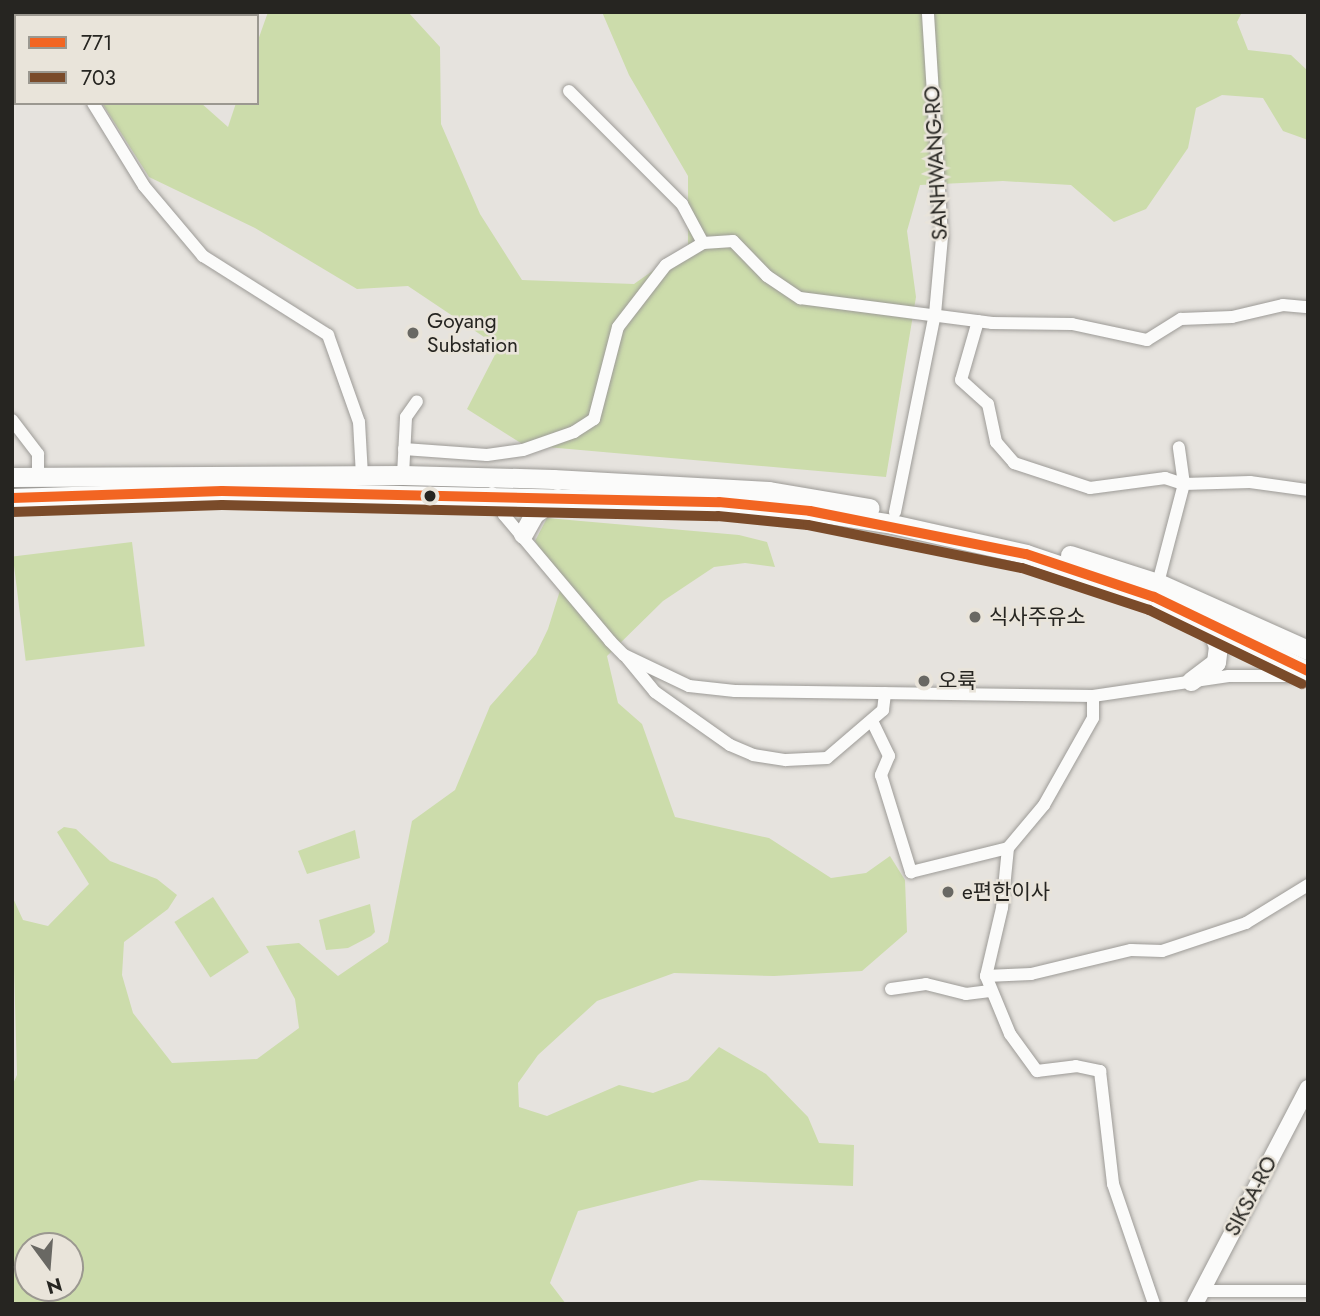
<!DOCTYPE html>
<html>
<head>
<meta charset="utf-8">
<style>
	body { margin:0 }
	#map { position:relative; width:1320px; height:1316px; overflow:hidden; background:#e6e3de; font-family:Jost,"Noto Sans KR",sans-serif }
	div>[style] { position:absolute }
	.green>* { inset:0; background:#ccdcab; transform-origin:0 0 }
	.roads { filter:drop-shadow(0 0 2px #9d9b97) drop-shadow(0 0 2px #9d9b97) }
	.minor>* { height:12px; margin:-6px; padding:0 6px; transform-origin:6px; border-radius:6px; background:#fbfbfa }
	.tertiary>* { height:16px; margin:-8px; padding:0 8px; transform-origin:8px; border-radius:8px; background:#fbfbfa }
	.primary>* { height:19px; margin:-9.5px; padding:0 9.5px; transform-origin:9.5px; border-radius:9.5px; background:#fbfbfa }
	.bus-1>* { height:10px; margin:-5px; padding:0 5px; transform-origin:5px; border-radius:5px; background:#f26522 }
	.bus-2>* { height:10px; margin:-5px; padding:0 5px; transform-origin:5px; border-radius:5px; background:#7a4b2a }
	.dots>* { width:19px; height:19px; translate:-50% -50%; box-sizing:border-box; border:4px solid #e9e4da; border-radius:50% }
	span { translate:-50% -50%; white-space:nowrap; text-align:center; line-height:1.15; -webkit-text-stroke:5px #e9e4da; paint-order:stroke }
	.street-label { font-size:21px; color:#262521 }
	.poi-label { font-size:21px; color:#262521 }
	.left { translate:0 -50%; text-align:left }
	.frame { position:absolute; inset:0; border:14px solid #262521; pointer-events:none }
	.legend { position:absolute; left:14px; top:14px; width:245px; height:91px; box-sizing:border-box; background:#e9e4da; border:2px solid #9b9890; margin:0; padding:9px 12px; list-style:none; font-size:21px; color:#262521 }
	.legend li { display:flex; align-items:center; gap:14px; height:35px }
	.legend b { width:35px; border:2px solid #9b9890 }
	.north { position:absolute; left:14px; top:1232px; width:70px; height:70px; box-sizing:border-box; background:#e9e4da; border:2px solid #9b9890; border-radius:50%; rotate:164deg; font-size:19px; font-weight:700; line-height:28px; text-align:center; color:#262521 }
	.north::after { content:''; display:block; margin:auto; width:24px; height:32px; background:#696863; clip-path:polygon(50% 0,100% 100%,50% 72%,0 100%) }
</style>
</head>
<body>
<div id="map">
	<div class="green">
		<i style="clip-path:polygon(268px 12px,408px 12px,440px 47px,441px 124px,480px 214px,522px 280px,634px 284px,688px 246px,688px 176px,629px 75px,602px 12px,1242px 12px,1237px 22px,1248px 50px,1291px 55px,1308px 71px,1308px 140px,1283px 131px,1263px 98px,1222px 95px,1196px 108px,1188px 148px,1146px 209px,1114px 222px,1071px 185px,1003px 181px,920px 185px,907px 231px,916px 297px,886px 477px,524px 445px,467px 409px,499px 347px,408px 286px,357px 289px,255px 228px,149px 177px,102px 103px,201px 103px,228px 127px,236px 103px,257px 103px,257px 43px)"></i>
		<i style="clip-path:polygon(evenodd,547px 518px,739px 535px,767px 542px,775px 567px,745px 563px,714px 567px,663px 601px,607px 656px,618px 703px,642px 724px,675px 817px,769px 838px,831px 878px,866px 873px,890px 856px,905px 880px,907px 932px,862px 971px,774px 976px,674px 973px,597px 1001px,538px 1055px,518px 1083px,519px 1107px,547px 1116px,619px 1085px,653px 1093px,688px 1080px,719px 1047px,766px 1074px,808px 1117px,819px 1143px,854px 1145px,853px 1186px,700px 1180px,578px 1211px,550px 1283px,566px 1304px,12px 1304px,12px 1086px,17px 1075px,12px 896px,23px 920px,48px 926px,89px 884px,57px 832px,64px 827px,76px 829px,110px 861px,157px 879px,177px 895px,168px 909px,124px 942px,122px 975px,133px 1013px,172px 1063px,257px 1059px,299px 1028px,295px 999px,266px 946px,299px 943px,338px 976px,388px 942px,412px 821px,455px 790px,490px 706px,536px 654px,548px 629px,562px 584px,535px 541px,547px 518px,28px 1246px,70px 1246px,70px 1288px,28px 1288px,28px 1246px)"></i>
		<i style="left:132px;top:542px;width:105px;height:120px;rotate:83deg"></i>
		<i style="clip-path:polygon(355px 830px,360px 858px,307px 874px,298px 851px)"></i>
		<i style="left:213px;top:897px;width:66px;height:46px;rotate:57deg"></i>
		<i style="clip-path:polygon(370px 904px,375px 932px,371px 936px,348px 948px,326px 950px,319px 920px)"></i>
	</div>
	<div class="roads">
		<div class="minor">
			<i style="left:46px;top:12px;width:4px;rotate:76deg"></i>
			<i style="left:569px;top:91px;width:160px;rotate:45deg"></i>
			<i style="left:682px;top:204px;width:44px;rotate:61.7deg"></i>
			<i style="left:93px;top:103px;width:97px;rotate:58.4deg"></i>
			<i style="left:144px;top:186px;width:92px;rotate:49.9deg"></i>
			<i style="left:203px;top:256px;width:148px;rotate:32.3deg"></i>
			<i style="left:328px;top:335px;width:92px;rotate:70.4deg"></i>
			<i style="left:359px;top:422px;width:53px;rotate:86.8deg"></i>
			<i style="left:978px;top:321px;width:61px;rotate:106.1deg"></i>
			<i style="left:961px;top:380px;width:36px;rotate:42deg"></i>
			<i style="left:988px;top:404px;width:39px;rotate:78deg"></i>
			<i style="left:996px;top:442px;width:28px;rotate:49deg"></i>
			<i style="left:1014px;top:463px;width:80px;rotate:18.2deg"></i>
			<i style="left:1090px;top:488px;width:76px;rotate:-7.6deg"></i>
			<i style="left:1165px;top:478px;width:20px;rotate:18deg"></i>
			<i style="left:1184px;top:484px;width:66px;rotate:-1.7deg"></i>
			<i style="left:1250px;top:482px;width:59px;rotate:7.9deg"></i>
			<i style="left:12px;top:420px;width:43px;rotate:52.6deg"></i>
			<i style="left:38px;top:454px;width:22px;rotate:90deg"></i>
			<i style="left:404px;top:449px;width:83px;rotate:4.1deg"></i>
			<i style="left:487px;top:455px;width:36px;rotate:-8deg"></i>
			<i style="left:523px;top:450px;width:54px;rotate:-19.4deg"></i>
			<i style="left:574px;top:432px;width:24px;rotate:-33deg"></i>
			<i style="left:594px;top:419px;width:95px;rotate:-75.4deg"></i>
			<i style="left:618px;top:327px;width:78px;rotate:-52.3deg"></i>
			<i style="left:666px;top:265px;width:43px;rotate:-30.7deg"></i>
			<i style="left:703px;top:243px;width:30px;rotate:-4deg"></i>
			<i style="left:733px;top:241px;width:49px;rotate:45.8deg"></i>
			<i style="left:767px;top:276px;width:40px;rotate:34deg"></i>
			<i style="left:800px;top:298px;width:194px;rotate:7.4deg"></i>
			<i style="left:992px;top:323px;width:80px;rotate:0.7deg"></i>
			<i style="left:1072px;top:324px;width:77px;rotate:12deg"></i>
			<i style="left:1147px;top:340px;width:40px;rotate:-32deg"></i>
			<i style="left:1181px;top:319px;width:51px;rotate:-2.2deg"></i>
			<i style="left:1232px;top:317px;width:52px;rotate:-13.2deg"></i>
			<i style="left:1283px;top:305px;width:25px;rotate:5deg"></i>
			<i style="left:403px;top:475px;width:58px;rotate:-87deg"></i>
			<i style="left:406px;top:417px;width:19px;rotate:-55deg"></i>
			<i style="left:492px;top:493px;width:25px;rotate:61deg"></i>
			<i style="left:504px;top:515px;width:165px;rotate:49.9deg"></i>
			<i style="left:610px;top:641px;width:20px;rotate:45deg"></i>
			<i style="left:624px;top:655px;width:72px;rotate:25.5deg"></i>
			<i style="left:689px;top:686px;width:46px;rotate:6.2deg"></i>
			<i style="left:735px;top:691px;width:358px;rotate:0.8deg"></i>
			<i style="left:1093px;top:696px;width:137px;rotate:-8.4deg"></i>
			<i style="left:1229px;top:676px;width:79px"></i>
			<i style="left:895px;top:512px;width:202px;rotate:-78.6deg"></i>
			<i style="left:935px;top:314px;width:77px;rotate:-84.8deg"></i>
			<i style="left:942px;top:237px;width:225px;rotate:-93.6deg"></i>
			<i style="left:1158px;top:583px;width:102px;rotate:-75.3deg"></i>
			<i style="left:1184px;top:484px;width:37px;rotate:-98deg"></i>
			<i style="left:627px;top:658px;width:44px;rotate:50.5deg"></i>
			<i style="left:655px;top:692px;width:92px;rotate:35.2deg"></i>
			<i style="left:730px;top:745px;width:25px;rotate:23deg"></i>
			<i style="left:753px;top:755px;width:33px;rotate:9deg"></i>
			<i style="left:786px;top:760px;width:41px;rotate:-2.8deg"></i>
			<i style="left:827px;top:758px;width:74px;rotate:-40.6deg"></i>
			<i style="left:883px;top:710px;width:17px;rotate:-83deg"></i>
			<i style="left:1093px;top:696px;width:22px;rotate:90deg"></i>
			<i style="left:1093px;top:718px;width:100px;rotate:119.4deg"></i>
			<i style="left:1044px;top:805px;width:56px;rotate:129.9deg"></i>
			<i style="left:1008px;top:848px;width:60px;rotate:95.7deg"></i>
			<i style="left:1002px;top:908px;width:70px;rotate:103.2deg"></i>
			<i style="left:986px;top:976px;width:63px;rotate:67.5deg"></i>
			<i style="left:1010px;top:1034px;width:46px;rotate:53.9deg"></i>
			<i style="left:1037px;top:1071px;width:39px;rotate:-7deg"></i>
			<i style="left:1076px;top:1066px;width:25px;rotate:12deg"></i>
			<i style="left:1100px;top:1071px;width:114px;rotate:83.4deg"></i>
			<i style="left:1113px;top:1184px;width:127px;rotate:71.1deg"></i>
			<i style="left:872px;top:721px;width:39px;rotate:64deg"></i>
			<i style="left:889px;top:756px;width:21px;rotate:113deg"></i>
			<i style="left:881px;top:775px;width:102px;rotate:72.8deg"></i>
			<i style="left:911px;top:872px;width:100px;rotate:-13.9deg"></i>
			<i style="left:986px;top:976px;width:45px;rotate:-2.5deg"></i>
			<i style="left:1031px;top:974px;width:103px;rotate:-13.5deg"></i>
			<i style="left:1131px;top:950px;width:31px;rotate:2deg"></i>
			<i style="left:1162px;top:951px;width:89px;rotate:-18.4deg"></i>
			<i style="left:1246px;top:923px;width:73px;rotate:-31.5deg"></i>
			<i style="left:891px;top:989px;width:35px;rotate:-8deg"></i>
			<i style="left:926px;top:984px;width:41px;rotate:14deg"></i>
			<i style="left:966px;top:994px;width:24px;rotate:-7deg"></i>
			<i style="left:1202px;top:1291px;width:106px"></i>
		</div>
		<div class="tertiary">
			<i style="left:1195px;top:1304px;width:244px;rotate:-62.4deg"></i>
		</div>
		<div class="primary">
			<i style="left:12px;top:477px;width:391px;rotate:-0.3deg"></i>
			<i style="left:403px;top:475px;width:150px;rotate:1.5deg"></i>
			<i style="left:553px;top:479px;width:216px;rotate:3.2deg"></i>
			<i style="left:769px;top:491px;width:102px;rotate:9.6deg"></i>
			<i style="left:12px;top:498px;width:210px;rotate:-1.9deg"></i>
			<i style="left:222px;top:491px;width:497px;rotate:1.3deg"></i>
			<i style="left:719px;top:502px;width:91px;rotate:5.6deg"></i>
			<i style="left:810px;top:511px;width:83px;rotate:9deg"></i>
			<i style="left:892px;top:524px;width:137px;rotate:12.6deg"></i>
			<i style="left:1026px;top:554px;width:135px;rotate:18.6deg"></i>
			<i style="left:1154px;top:597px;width:171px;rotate:25.7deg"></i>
			<i style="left:523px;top:534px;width:23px;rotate:-61deg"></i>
			<i style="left:534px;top:514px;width:28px;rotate:-35deg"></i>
			<i style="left:1070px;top:555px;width:92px;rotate:17.7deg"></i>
			<i style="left:1158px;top:583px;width:164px;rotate:24.1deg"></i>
			<i style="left:1191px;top:681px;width:31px;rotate:-37deg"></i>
			<i style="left:1216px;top:662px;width:16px;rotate:-83deg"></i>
			<i style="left:1218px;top:646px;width:24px;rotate:-112deg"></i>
		</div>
	</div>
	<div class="bus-1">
		<i style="left:12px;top:498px;width:210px;rotate:-1.9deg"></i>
		<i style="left:222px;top:491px;width:497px;rotate:1.3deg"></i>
		<i style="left:719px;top:502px;width:91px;rotate:5.6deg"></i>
		<i style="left:810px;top:511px;width:220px;rotate:11.3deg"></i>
		<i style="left:1026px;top:554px;width:135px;rotate:18.6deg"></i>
		<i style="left:1154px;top:597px;width:171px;rotate:25.7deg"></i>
	</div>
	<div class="bus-2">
		<i style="left:12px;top:512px;width:210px;rotate:-1.9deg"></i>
		<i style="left:222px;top:505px;width:496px;rotate:1.3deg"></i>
		<i style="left:718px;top:516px;width:90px;rotate:5.7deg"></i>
		<i style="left:808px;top:525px;width:218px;rotate:11.4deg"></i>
		<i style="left:1022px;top:568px;width:134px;rotate:18.3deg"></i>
		<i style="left:1149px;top:610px;width:170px;rotate:25.8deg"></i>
	</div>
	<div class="dots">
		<i style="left:413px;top:333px;background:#696863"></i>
		<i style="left:430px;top:496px;background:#262521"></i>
		<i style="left:975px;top:617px;background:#696863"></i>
		<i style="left:924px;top:681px;background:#696863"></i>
		<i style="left:948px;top:892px;background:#696863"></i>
	</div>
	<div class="street-label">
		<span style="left:936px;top:163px;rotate:-93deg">SANHWANG-RO</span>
		<span style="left:1251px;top:1196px;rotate:-62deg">SIKSA-RO</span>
	</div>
	<div class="poi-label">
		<span class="left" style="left:427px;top:333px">Goyang<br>Substation</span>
		<span class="left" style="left:989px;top:617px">식사주유소</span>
		<span class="left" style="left:938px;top:681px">오륙</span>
		<span class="left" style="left:962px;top:892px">e편한이사</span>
	</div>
	<div class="frame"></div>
	<ul class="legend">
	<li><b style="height:9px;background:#f26522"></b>771</li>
	<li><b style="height:9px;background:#7a4b2a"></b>703</li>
	</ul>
	<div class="north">N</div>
</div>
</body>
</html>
